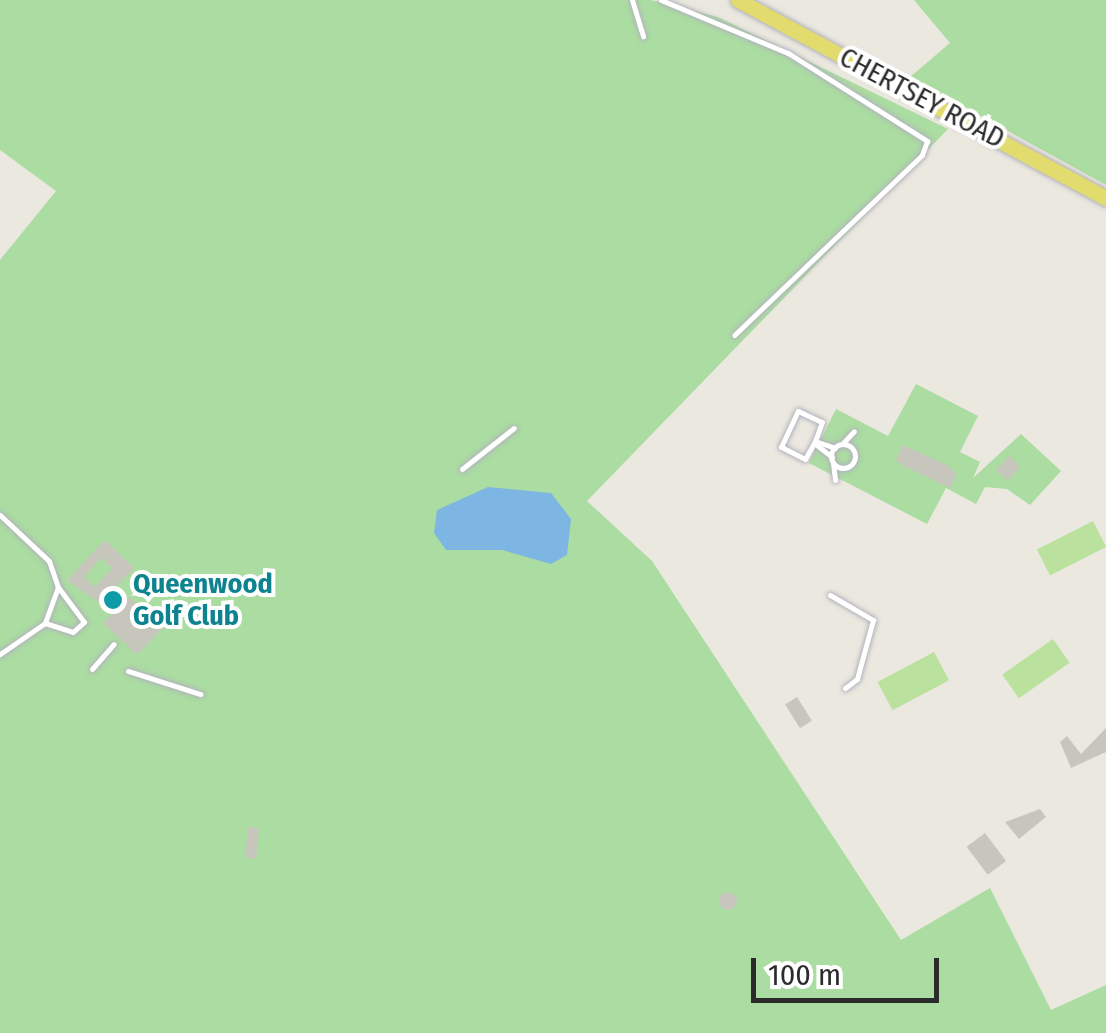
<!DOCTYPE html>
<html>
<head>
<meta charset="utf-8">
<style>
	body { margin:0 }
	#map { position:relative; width:1106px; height:1033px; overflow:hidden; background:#ebe8df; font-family:"Fira Sans Condensed",sans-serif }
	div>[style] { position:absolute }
	.green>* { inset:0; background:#abdca1 }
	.pitch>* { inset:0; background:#bae29e; transform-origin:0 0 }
	.water>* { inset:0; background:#7db6e2 }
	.building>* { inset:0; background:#c7c6bd; transform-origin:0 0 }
	.round { border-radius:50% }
	.roads { filter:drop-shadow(0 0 2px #b2b2bd) drop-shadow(0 0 2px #b2b2bd) }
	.service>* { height:5px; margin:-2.5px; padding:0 2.5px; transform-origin:2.5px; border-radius:2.5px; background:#fff }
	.service>.ring { margin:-2.5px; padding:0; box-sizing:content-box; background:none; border:5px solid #fff; border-radius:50% }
	.primary>* { height:15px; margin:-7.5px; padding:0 7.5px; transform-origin:7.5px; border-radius:7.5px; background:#e2db6d }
	.dots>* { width:28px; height:28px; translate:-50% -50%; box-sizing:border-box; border:5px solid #fff; border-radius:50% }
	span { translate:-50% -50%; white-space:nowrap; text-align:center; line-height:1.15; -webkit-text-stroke:8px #fff; paint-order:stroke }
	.street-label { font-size:28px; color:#2b2b2b }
	.culture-label { font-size:28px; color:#0d838f; font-weight:700 }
	.left { translate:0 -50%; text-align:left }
	.scale { position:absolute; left:751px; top:958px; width:188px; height:45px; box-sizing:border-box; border:5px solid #2b2b2b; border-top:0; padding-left:12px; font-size:30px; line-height:35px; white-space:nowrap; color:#2b2b2b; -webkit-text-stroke:8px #fff; paint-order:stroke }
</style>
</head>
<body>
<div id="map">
	<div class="green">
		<i style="clip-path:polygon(0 0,651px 0,718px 17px,948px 129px,587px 501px,652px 561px,901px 940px,990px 888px,1051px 1010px,1106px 985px,1106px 1033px,0 1033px,0 260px,56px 191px,0 150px)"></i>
		<i style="clip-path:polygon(914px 0,1106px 0,1106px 185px,910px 77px,950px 43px)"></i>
		<i style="clip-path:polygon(916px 384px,978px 416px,960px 452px,980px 462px,973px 478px,1021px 434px,1061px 471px,1030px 505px,1007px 489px,985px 487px,976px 504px,946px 488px,927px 524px,809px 463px,836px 409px,888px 436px)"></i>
	</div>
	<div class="pitch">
		<i style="left:1093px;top:521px;width:29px;height:63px;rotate:63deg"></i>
		<i style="left:1053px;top:639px;width:29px;height:62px;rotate:55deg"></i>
		<i style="left:934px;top:652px;width:32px;height:64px;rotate:62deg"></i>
	</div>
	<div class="water">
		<i style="clip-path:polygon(488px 487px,551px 493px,571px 519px,567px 555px,551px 564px,502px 550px,446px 550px,434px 533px,437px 510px)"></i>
	</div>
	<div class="building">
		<i style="clip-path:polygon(903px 445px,947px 465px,957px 474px,950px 488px,903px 466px,896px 460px)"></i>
		<i style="left:1009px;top:456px;width:16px;height:19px;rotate:43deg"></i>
		<i style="clip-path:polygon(evenodd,105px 540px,134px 568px,116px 587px,165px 626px,137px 655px,103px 623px,113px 613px,67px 580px,105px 540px,101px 558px,112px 568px,95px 587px,84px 577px,101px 558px)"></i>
		<i style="left:797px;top:697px;width:28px;height:14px;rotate:58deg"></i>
		<i style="clip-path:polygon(1106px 728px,1106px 752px,1071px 768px,1060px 742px,1067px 736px,1081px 754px)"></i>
		<i style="clip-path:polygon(1040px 809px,1046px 817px,1019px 839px,1005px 822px)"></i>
		<i style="left:248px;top:827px;width:11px;height:31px;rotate:5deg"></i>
		<i style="left:985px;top:833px;width:35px;height:23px;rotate:53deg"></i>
		<i class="round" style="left:719px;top:892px;width:18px;height:18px"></i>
	</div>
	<div class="roads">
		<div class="service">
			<i style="left:632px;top:0;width:38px;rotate:73deg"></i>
			<i style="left:661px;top:0;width:138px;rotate:22.7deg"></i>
			<i style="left:788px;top:53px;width:165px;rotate:32.3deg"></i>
			<i style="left:927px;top:141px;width:15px;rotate:110deg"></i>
			<i style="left:922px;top:155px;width:260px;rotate:136.2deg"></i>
			<i style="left:843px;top:443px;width:16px;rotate:-47deg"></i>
			<i class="ring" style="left:831px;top:444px;width:19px;height:19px"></i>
			<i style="left:832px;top:457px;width:23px;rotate:-142deg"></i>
			<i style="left:814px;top:443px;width:18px;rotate:119deg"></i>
			<i style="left:805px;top:459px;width:27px;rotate:-153deg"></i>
			<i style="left:781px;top:447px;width:40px;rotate:-65deg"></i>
			<i style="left:798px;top:411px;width:26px;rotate:25deg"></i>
			<i style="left:822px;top:422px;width:20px;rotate:110deg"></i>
			<i style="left:815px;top:441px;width:21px;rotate:19deg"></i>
			<i style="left:833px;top:463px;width:17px;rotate:83deg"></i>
			<i style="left:462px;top:469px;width:66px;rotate:-38.3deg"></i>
			<i style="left:0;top:515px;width:67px;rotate:43.2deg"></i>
			<i style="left:49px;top:561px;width:28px;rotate:71deg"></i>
			<i style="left:58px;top:587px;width:38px;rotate:110deg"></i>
			<i style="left:45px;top:623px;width:55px;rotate:145.4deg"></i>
			<i style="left:830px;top:595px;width:50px;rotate:30.2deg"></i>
			<i style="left:873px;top:620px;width:61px;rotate:105.2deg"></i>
			<i style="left:857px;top:679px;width:15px;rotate:143deg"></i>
			<i style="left:45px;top:623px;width:29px;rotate:18deg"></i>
			<i style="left:73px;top:632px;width:15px;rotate:-42deg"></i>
			<i style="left:84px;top:622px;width:44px;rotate:-126.6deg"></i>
			<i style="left:92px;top:669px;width:33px;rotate:-49deg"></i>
			<i style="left:128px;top:671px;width:76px;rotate:17.7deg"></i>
		</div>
		<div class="primary">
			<i style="left:738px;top:0;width:418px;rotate:28.3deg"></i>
		</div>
	</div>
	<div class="dots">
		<i style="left:113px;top:600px;background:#0f9aa8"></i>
	</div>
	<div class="street-label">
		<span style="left:922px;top:98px;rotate:28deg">CHERTSEY ROAD</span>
	</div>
	<div class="culture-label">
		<span class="left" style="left:133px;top:600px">Queenwood<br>Golf Club</span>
	</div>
	<div class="scale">100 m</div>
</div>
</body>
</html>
